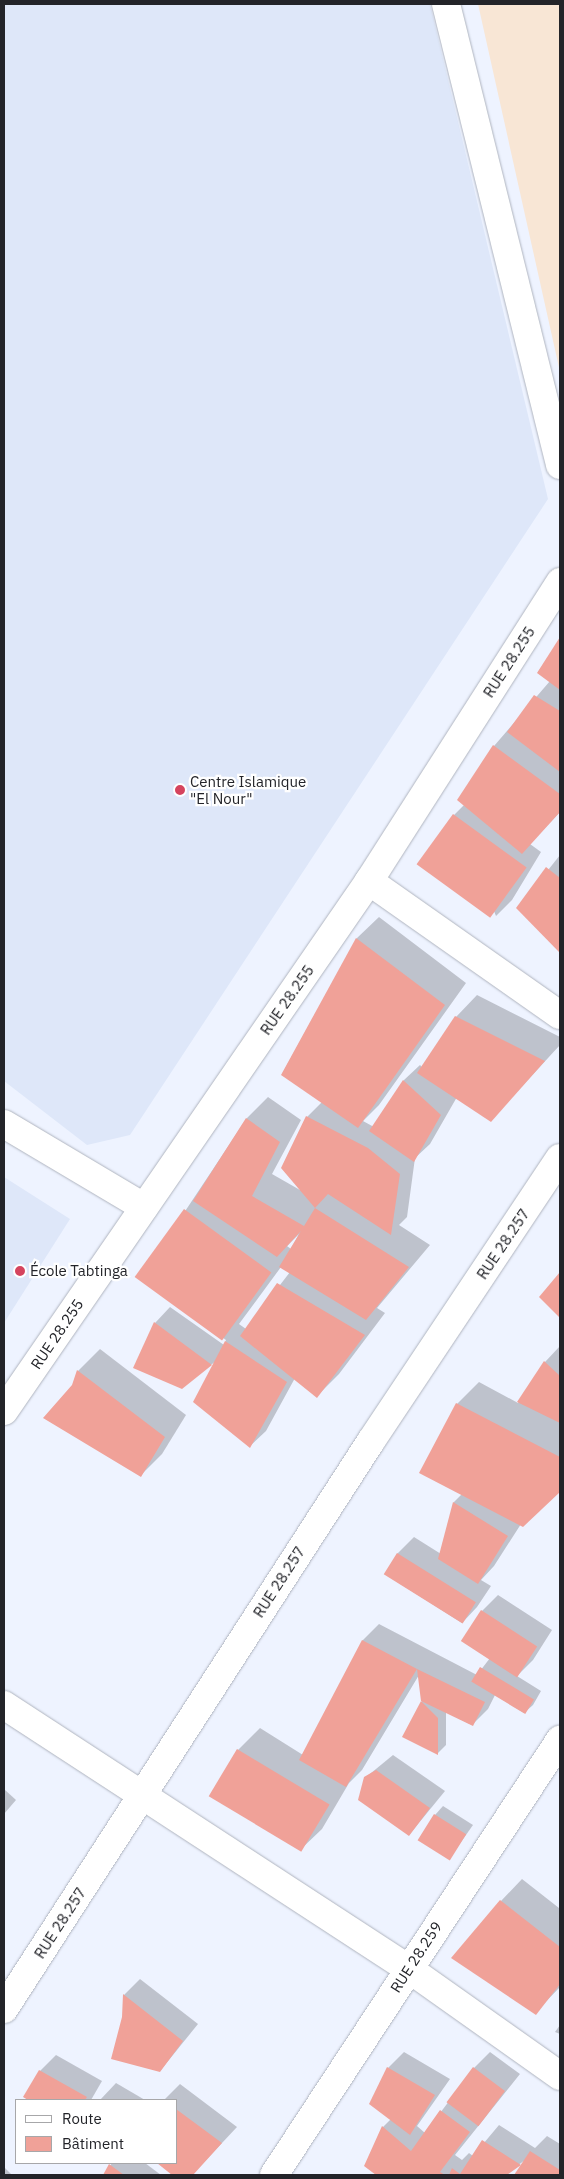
<!DOCTYPE html>
<html>
<head>
<meta charset="utf-8">
<style>
	body { margin:0 }
	#map { position:relative; width:564px; height:2179px; overflow:hidden; background:#eef3ff; font-family:"IBM Plex Sans",sans-serif }
	div>[style] { position:absolute }
	.built>* { inset:0; background:#dee7f9 }
	.industrial>* { inset:0; background:#f8e6d5 }
	.shadow>* { inset:0; background:#0003 }
	.building>* { inset:0; background:#f0a198; transform-origin:0 0 }
	.roads { filter:drop-shadow(0 0 1px #afb4bf) drop-shadow(0 0 1px #afb4bf) }
	.minor>* { height:28px; margin:-14px; padding:0 14px; transform-origin:14px; border-radius:14px; background:#fff }
	.dots>* { width:14px; height:14px; translate:-50% -50%; box-sizing:border-box; border:2px solid #fff; border-radius:50% }
	span { translate:-50% -50%; white-space:nowrap; text-align:center; line-height:1.15; -webkit-text-stroke:4.5px #fff; paint-order:stroke }
	.street-label { font-size:15px; color:#232429 }
	.poi-label { font-size:15px; color:#232429 }
	.left { translate:0 -50%; text-align:left }
	.frame { position:absolute; inset:0; border:5px solid #232429; pointer-events:none }
	.legend { position:absolute; left:15px; top:2099px; width:162px; height:65px; box-sizing:border-box; background:#fff; border:1px solid #a7a7a9; margin:0; padding:6px 9px; list-style:none; font-size:15px; color:#232429 }
	.legend li { display:flex; align-items:center; gap:10px; height:25px }
	.legend b { width:25px; border:1px solid #a7a7a9 }
</style>
</head>
<body>
<div id="map">
	<div class="built">
		<i style="clip-path:polygon(4px 4px,430px 4px,548px 499px,130px 1135px,87px 1145px,4px 1081px)"></i>
		<i style="clip-path:polygon(4px 1177px,70px 1219px,4px 1323px)"></i>
	</div>
	<div class="industrial">
		<i style="clip-path:polygon(478px 4px,560px 4px,560px 372px)"></i>
	</div>
	<div class="shadow">
		<i style="clip-path:polygon(560px 639px,560px 812px,530px 844px,541px 852px,512px 900px,496px 916px,454px 815px,465px 804px,459px 799px,494px 746px,550px 681px,538px 672px)"></i>
		<i style="clip-path:polygon(560px 855px,560px 951px,518px 908px)"></i>
		<i style="clip-path:polygon(evenodd,379px 917px,466px 983px,379px 1105px,363px 1121px,374px 1127px,404px 1080px,420px 1065px,422px 1067px,456px 1017px,477px 995px,560px 1037px,560px 1045px,491px 1120px,457px 1097px,430px 1144px,415px 1158px,407px 1217px,399px 1225px,430px 1245px,377px 1308px,385px 1313px,339px 1374px,317px 1396px,295px 1378px,266px 1431px,250px 1446px,216px 1361px,182px 1387px,155px 1323px,170px 1307px,224px 1345px,226px 1340px,140px 1279px,247px 1118px,268px 1097px,301px 1120px,272px 1174px,300px 1190px,307px 1117px,322px 1102px,282px 1074px,357px 938px,379px 917px,299px 1234px,291px 1249px,287px 1246px,299px 1234px,379px 917px,281px 1267px,290px 1272px,246px 1329px,239px 1324px,281px 1267px)"></i>
		<i style="clip-path:polygon(560px 1346px,560px 1490px,523px 1525px,521px 1524px,494px 1566px,481px 1580px,491px 1586px,477px 1607px,462px 1623px,385px 1574px,398px 1553px,414px 1537px,441px 1554px,454px 1502px,462px 1494px,457px 1404px,479px 1382px,518px 1403px,545px 1362px)"></i>
		<i style="clip-path:polygon(100px 1349px,186px 1415px,162px 1454px,141px 1475px,73px 1385px,78px 1371px)"></i>
		<i style="clip-path:polygon(498px 1595px,552px 1630px,533px 1660px,517px 1676px,541px 1691px,533px 1705px,524px 1713px,495px 1695px,488px 1709px,472px 1725px,446px 1712px,446px 1745px,438px 1753px,404px 1736px,422px 1701px,419px 1675px,362px 1770px,349px 1783px,322px 1829px,300px 1850px,238px 1750px,260px 1728px,303px 1755px,363px 1640px,379px 1624px,477px 1675px,490px 1658px,482px 1611px)"></i>
		<i style="clip-path:polygon(393px 1755px,445px 1791px,409px 1835px,365px 1778px)"></i>
		<i style="clip-path:polygon(4px 1789px,16px 1800px,4px 1814px)"></i>
		<i style="clip-path:polygon(443px 1806px,473px 1825px,449px 1859px,435px 1815px)"></i>
		<i style="clip-path:polygon(522px 1879px,559px 1908px,560px 1905px,560px 1987px,535px 2013px,501px 1901px)"></i>
		<i style="clip-path:polygon(140px 1979px,198px 2024px,160px 2071px,123px 2017px,124px 1995px)"></i>
		<i style="clip-path:polygon(560px 2025px,560px 2034px,555px 2032px)"></i>
		<i style="clip-path:polygon(404px 2052px,450px 2079px,417px 2126px,425px 2133px,474px 2068px,490px 2052px,520px 2074px,455px 2155px,462px 2160px,469px 2153px,473px 2156px,499px 2125px,535px 2148px,547px 2136px,560px 2144px,560px 2175px,516px 2175px,525px 2160px,505px 2175px,378px 2175px,366px 2166px,383px 2127px,391px 2119px,388px 2068px)"></i>
		<i style="clip-path:polygon(56px 2055px,102px 2081px,91px 2100px,30px 2100px,24px 2097px,40px 2071px)"></i>
		<i style="clip-path:polygon(116px 2083px,145px 2100px,100px 2100px)"></i>
		<i style="clip-path:polygon(180px 2084px,237px 2127px,192px 2175px,174px 2175px,159px 2163px,176px 2163px,176px 2100px,164px 2100px)"></i>
		<i style="clip-path:polygon(112px 2163px,145px 2163px,161px 2175px,104px 2175px)"></i>
		<i style="clip-path:polygon(4px 2167px,12px 2175px,4px 2175px)"></i>
	</div>
	<div class="building">
		<i style="clip-path:polygon(560px 637px,560px 690px,537px 673px)"></i>
		<i style="clip-path:polygon(534px 695px,560px 711px,560px 772px,507px 732px)"></i>
		<i style="clip-path:polygon(493px 745px,560px 794px,560px 812px,522px 854px,457px 800px)"></i>
		<i style="left:453px;top:814px;width:91px;height:62px;rotate:36deg"></i>
		<i style="clip-path:polygon(546px 867px,560px 878px,560px 953px,516px 908px)"></i>
		<i style="clip-path:polygon(356px 938px,445px 1005px,358px 1128px,281px 1075px)"></i>
		<i style="clip-path:polygon(455px 1016px,545px 1061px,491px 1122px,417px 1073px)"></i>
		<i style="clip-path:polygon(403px 1080px,441px 1115px,414px 1162px,369px 1131px)"></i>
		<i style="clip-path:polygon(306px 1116px,368px 1148px,400px 1174px,391px 1235px,328px 1194px,315px 1208px,281px 1168px)"></i>
		<i style="clip-path:polygon(246px 1118px,280px 1142px,252px 1196px,304px 1226px,315px 1208px,409px 1267px,366px 1320px,279px 1267px,301px 1231px,277px 1257px,193px 1201px)"></i>
		<i style="left:184px;top:1209px;width:108px;height:84px;rotate:36deg"></i>
		<i style="clip-path:polygon(560px 1272px,560px 1318px,539px 1297px)"></i>
		<i style="clip-path:polygon(277px 1283px,365px 1335px,317px 1398px,240px 1336px)"></i>
		<i style="clip-path:polygon(154px 1322px,212px 1365px,182px 1389px,133px 1368px)"></i>
		<i style="clip-path:polygon(225px 1341px,287px 1382px,250px 1448px,193px 1402px)"></i>
		<i style="clip-path:polygon(544px 1361px,560px 1376px,560px 1423px,517px 1402px)"></i>
		<i style="clip-path:polygon(77px 1370px,165px 1437px,141px 1477px,43px 1418px,72px 1385px)"></i>
		<i style="clip-path:polygon(456px 1403px,560px 1457px,560px 1492px,523px 1527px,419px 1473px)"></i>
		<i style="clip-path:polygon(453px 1502px,508px 1536px,478px 1584px,438px 1559px)"></i>
		<i style="left:397px;top:1553px;width:93px;height:25px;rotate:32deg"></i>
		<i style="left:481px;top:1610px;width:67px;height:37px;rotate:33deg"></i>
		<i style="clip-path:polygon(362px 1640px,417px 1669px,346px 1787px,299px 1760px)"></i>
		<i style="left:480px;top:1667px;width:63px;height:17px;rotate:31deg"></i>
		<i style="clip-path:polygon(417px 1669px,485px 1702px,473px 1726px,421px 1701px)"></i>
		<i style="clip-path:polygon(421px 1701px,438px 1718px,438px 1755px,402px 1737px)"></i>
		<i style="left:237px;top:1749px;width:108px;height:55px;rotate:31deg"></i>
		<i style="clip-path:polygon(376px 1770px,430px 1808px,409px 1836px,358px 1800px,364px 1777px)"></i>
		<i style="left:434px;top:1814px;width:38px;height:31px;rotate:32deg"></i>
		<i style="clip-path:polygon(500px 1900px,560px 1947px,560px 1984px,536px 2015px,451px 1958px)"></i>
		<i style="clip-path:polygon(123px 1994px,183px 2041px,160px 2072px,111px 2059px,122px 2017px)"></i>
		<i style="clip-path:polygon(387px 2067px,435px 2095px,410px 2135px,369px 2104px)"></i>
		<i style="left:473px;top:2067px;width:40px;height:44px;rotate:37deg"></i>
		<i style="clip-path:polygon(39px 2070px,87px 2097px,85px 2100px,28px 2100px,23px 2097px)"></i>
		<i style="clip-path:polygon(176px 2109px,222px 2143px,193px 2175px,172px 2175px,157px 2163px,176px 2163px)"></i>
		<i style="clip-path:polygon(440px 2110px,470px 2132px,440px 2172px,445px 2175px,376px 2175px,364px 2166px,382px 2126px,411px 2151px)"></i>
		<i style="clip-path:polygon(482px 2140px,521px 2165px,507px 2175px,449px 2175px,452px 2168px,460px 2174px)"></i>
		<i style="clip-path:polygon(530px 2151px,560px 2170px,560px 2175px,514px 2175px)"></i>
		<i style="clip-path:polygon(109px 2164px,124px 2175px,103px 2175px)"></i>
	</div>
	<div class="roads">
		<div class="minor">
			<i style="left:446px;top:4px;width:475px;rotate:76.1deg"></i>
			<i style="left:369px;top:881px;width:233px;rotate:35.1deg"></i>
			<i style="left:4px;top:1124px;width:163px;rotate:30.7deg"></i>
			<i style="left:4px;top:1411px;width:644px;rotate:-55.45deg"></i>
			<i style="left:369px;top:881px;width:355px;rotate:-57.4deg"></i>
			<i style="left:4px;top:1705px;width:483px;rotate:33.1deg"></i>
			<i style="left:409px;top:1969px;width:185px;rotate:35.3deg"></i>
			<i style="left:4px;top:2009px;width:676px;rotate:-57.13deg"></i>
			<i style="left:371px;top:1441px;width:340px;rotate:-56.3deg"></i>
			<i style="left:274px;top:2175px;width:521px;rotate:-56.68deg"></i>
		</div>
	</div>
	<div class="dots">
		<i style="left:180px;top:790px;background:#d5445e"></i>
		<i style="left:20px;top:1271px;background:#d5445e"></i>
	</div>
	<div class="street-label">
		<span style="left:509px;top:662px;rotate:-57deg">RUE 28.255</span>
		<span style="left:287px;top:1000px;rotate:-55deg">RUE 28.255</span>
		<span style="left:503px;top:1244px;rotate:-56deg">RUE 28.257</span>
		<span style="left:57px;top:1334px;rotate:-56deg">RUE 28.255</span>
		<span style="left:279px;top:1582px;rotate:-57deg">RUE 28.257</span>
		<span style="left:60px;top:1923px;rotate:-57deg">RUE 28.257</span>
		<span style="left:416px;top:1957px;rotate:-57deg">RUE 28.259</span>
	</div>
	<div class="poi-label">
		<span class="left" style="left:190px;top:790px">Centre Islamique<br>"El Nour"</span>
		<span class="left" style="left:30px;top:1271px">École Tabtinga</span>
	</div>
	<div class="frame"></div>
	<ul class="legend">
	<li><b style="height:6px;background:#fff"></b>Route</li>
	<li><b style="height:14px;background:#f0a198"></b>Bâtiment</li>
	</ul>
</div>
</body>
</html>
